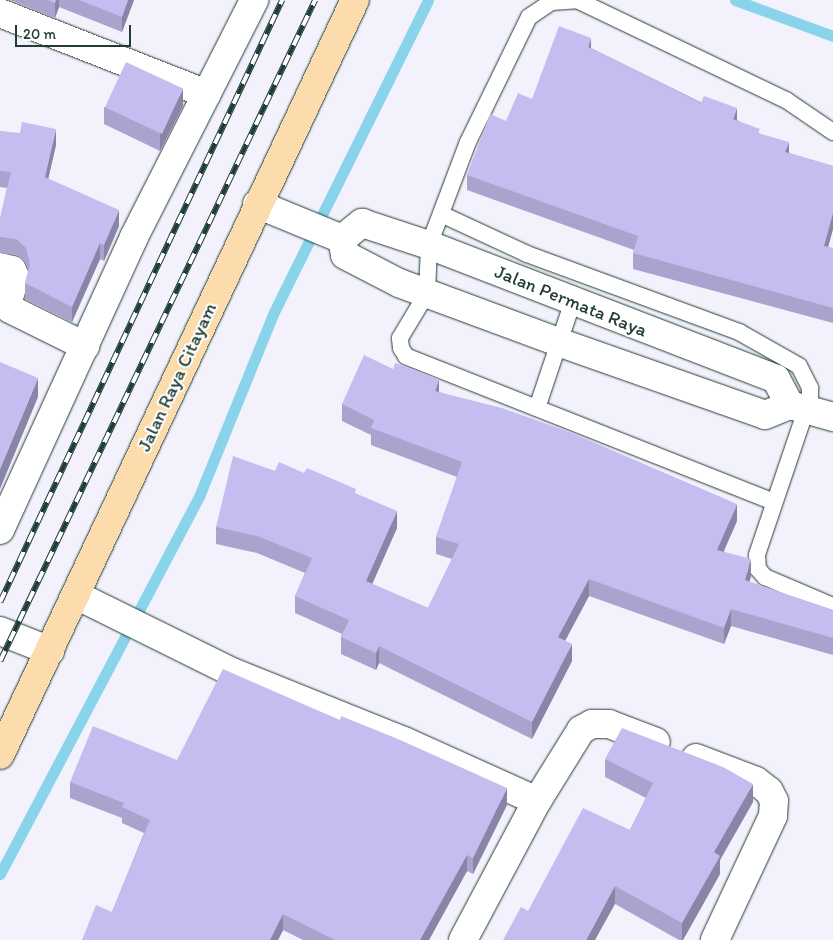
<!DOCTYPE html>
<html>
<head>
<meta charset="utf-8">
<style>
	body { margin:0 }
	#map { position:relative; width:833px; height:940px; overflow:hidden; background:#f3f2fc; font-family:Itim,sans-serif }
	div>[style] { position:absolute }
	.stream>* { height:11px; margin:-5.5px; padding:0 5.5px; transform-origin:5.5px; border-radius:5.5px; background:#89d4ea }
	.roads { filter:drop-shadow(0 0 1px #1f3d34) drop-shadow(0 0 1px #1f3d34) }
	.lane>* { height:16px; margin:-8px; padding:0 8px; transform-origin:8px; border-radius:8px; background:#fff }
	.street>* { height:28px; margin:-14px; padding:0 14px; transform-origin:14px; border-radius:14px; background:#fff }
	.primary>* { height:28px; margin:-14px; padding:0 14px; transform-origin:14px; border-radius:14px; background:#fcdcac }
	.rail>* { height:5.5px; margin-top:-2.75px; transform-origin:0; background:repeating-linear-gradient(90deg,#fff 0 11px,#1f3d34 0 22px); box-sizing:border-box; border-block:1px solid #1f3d34 }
	.wall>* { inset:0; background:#a9a3ce }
	.shaded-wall>* { inset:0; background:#8a84a7 }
	.building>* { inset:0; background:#c5bdef; transform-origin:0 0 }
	span { translate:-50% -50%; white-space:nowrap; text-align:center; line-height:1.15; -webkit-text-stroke:4px #fff; paint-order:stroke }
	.street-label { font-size:19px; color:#1f3d34 }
	.scale { position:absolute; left:15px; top:25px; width:116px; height:22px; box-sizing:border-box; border:2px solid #1f3d34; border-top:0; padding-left:6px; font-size:15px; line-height:18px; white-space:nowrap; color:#1f3d34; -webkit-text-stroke:4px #fff; paint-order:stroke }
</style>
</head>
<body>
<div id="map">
	<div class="stream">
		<i style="left:735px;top:0;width:104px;rotate:20.2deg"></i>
		<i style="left:0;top:874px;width:429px;rotate:-62.2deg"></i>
		<i style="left:200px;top:494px;width:194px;rotate:-67.9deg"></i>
		<i style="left:273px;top:314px;width:350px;rotate:-63.7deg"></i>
	</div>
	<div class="roads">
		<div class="lane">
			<i style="left:441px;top:214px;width:95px;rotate:24.9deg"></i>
			<i style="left:527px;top:254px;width:226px;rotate:20.2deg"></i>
			<i style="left:739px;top:332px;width:69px;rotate:29.5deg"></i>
			<i style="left:799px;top:366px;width:25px;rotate:63deg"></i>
			<i style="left:810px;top:388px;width:10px;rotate:90deg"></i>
			<i style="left:810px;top:398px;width:166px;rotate:108.7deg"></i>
			<i style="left:757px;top:555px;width:14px;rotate:86deg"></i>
			<i style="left:758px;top:569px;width:11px;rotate:49deg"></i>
			<i style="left:765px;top:577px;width:74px;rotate:23.1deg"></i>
			<i style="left:537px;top:408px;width:113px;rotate:-71.4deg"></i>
			<i style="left:774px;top:502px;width:396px;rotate:-158.4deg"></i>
			<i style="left:406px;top:356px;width:9px;rotate:-122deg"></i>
			<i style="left:401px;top:348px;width:10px;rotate:-96deg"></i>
			<i style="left:400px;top:338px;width:52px;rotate:-59deg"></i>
			<i style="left:427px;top:293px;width:48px;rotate:-87.6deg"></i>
			<i style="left:429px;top:245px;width:110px;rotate:-69.3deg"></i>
			<i style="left:468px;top:142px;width:139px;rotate:-64deg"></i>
			<i style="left:529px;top:17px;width:27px;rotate:-34deg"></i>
			<i style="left:551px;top:2px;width:26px;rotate:-4deg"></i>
			<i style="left:577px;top:0;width:232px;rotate:25.6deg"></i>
			<i style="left:786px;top:100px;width:57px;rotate:34.2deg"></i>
		</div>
		<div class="street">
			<i style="left:0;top:13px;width:222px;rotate:21.4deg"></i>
			<i style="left:257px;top:204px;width:92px;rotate:22.4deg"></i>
			<i style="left:342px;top:239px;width:16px;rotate:79deg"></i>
			<i style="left:345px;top:255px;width:61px;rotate:27.4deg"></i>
			<i style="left:399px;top:283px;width:173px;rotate:20.3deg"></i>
			<i style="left:561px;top:343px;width:216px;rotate:19.4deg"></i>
			<i style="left:765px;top:415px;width:27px;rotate:-22deg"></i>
			<i style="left:790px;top:405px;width:45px;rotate:15.6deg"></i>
			<i style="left:342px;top:239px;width:26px;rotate:-39deg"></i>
			<i style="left:362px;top:223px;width:71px;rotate:18.2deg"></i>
			<i style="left:429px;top:245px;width:372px;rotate:21.1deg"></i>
			<i style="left:776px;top:379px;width:30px;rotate:62deg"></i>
			<i style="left:0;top:267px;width:12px;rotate:14deg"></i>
			<i style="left:12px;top:270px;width:8px;rotate:67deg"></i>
			<i style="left:15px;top:277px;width:26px;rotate:106deg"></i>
			<i style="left:8px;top:302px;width:7px;rotate:74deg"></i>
			<i style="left:10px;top:309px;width:84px;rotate:26.3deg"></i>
			<i style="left:0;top:530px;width:322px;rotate:-65.4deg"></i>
			<i style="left:134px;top:237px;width:266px;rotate:-63.1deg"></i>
			<i style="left:76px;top:595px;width:174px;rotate:26.3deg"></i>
			<i style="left:232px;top:672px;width:185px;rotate:21.9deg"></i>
			<i style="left:404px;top:741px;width:146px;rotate:24.3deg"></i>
			<i style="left:0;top:631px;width:54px;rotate:21.8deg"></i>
			<i style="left:696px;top:758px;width:64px;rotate:21deg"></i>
			<i style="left:756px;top:781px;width:16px;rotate:38deg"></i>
			<i style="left:769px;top:791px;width:11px;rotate:63deg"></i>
			<i style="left:774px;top:801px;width:15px;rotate:94deg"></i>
			<i style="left:773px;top:816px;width:137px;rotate:115.1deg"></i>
			<i style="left:463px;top:940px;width:157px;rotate:-62deg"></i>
			<i style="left:537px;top:801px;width:84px;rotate:-58.2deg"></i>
			<i style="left:581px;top:730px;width:13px;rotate:-29deg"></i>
			<i style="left:592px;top:724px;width:17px"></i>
			<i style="left:609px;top:724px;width:50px;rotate:21deg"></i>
		</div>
		<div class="primary">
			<i style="left:0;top:755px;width:834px;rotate:-64.82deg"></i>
		</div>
	</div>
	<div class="rail">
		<i style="left:0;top:602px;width:665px;rotate:-64.9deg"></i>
		<i style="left:0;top:661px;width:732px;rotate:-64.52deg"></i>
	</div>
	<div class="wall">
		<i style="clip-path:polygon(10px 0,134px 0,122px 32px,59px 7px,55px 18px)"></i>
		<i style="clip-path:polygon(591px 48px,737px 120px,760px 134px,789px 153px,833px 166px,833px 229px,828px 247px,833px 248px,833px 323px,633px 269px,633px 253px,634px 250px,467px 190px,467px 175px,506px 121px)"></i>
		<i style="clip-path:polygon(183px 106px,160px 151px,104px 124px,104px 107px)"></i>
		<i style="clip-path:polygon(0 131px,56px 145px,48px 179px,119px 226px,104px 261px,100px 259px,72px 322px,25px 299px,25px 283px,28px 272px,26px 263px,16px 255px,0 253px,0 219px,7px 188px,0 187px)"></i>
		<i style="clip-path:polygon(439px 392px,737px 521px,724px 551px,751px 576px,749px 582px,833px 610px,833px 655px,731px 626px,724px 644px,589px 596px,565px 641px,572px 661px,532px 739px,379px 663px,376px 670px,341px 654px,341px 637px,342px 634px,295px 613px,295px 596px,305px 573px,257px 553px,216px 544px,216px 527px,275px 471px,304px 473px,356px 494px,397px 528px,372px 584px,428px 608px,452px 559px,436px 554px,436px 537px,457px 477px,371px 445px,371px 435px,342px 421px,342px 404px)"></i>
		<i style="clip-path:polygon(605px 759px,753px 802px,720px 860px,720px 874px,683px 940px,679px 940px,615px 904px,528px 911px,630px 830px,646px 798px,605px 777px)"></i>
		<i style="clip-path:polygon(177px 760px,507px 805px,473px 874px,467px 871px,429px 940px,303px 940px,283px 930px,278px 940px,82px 940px,112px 912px,144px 833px,122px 823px,122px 818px,70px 798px,70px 782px)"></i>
	</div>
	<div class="shaded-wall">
		<i style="clip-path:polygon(56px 0,59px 0,59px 7px,55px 18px,55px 3px)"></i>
		<i style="clip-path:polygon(128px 0,134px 0,122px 32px,122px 17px)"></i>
		<i style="clip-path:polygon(591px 38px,591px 54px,588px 47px)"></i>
		<i style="clip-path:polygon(183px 89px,183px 106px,160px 151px,160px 134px)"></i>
		<i style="clip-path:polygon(737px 108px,737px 124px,733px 119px)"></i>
		<i style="clip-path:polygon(56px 129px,56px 145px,45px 193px,45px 177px)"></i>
		<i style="clip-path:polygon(789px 142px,789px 158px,785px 152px)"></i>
		<i style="clip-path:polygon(119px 210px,119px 226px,104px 261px,104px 245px)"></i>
		<i style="clip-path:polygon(833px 213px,833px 229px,824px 262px,824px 246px)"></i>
		<i style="clip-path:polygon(100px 243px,100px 259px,72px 322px,72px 307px)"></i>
		<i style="clip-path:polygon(38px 378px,38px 397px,0 489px,0 469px)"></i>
		<i style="clip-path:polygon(439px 379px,439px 396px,435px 391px)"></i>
		<i style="clip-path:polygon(737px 504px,737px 521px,717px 566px,717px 550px)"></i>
		<i style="clip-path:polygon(397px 511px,397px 528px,366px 598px,366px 581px)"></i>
		<i style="clip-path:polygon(751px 559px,751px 576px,745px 597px,745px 580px)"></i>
		<i style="clip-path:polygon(589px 579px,589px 596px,558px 654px,558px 637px)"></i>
		<i style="clip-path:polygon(731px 609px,731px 626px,724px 644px,724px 628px)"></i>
		<i style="clip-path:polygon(572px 644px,572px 661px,532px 739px,532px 722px)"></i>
		<i style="clip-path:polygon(379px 646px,379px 663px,376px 670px,376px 653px)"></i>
		<i style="clip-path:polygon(753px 784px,753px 802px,720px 860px,720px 874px,683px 940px,682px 940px,682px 923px,714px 852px)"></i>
		<i style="clip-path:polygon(507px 788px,507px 805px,473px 874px,473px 858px)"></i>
		<i style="clip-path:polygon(467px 855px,467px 871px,429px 940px,420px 940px)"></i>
		<i style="clip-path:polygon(615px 886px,615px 904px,595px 940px,586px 940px)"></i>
		<i style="clip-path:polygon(283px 914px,283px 930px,278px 940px,270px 940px)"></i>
	</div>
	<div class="building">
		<i style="clip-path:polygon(47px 0,56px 0,55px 3px)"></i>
		<i style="clip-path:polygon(79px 0,128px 0,122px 17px)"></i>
		<i style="clip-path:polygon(559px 26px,591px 38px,588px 47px,701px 103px,704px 96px,737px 108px,733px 119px,760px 129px,758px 133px,789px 142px,785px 152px,833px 166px,833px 213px,824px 246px,833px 248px,833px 308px,633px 253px,638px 236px,467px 175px,490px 114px,506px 121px,518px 93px,532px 99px)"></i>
		<i style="left:126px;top:62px;width:63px;height:50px;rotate:25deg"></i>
		<i style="clip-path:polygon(22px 122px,56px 129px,45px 177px,119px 210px,104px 245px,100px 243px,72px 307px,25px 283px,30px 265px,26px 248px,16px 239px,0 237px,0 219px,11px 172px,0 171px,0 131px,20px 133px)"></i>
		<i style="clip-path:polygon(364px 355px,393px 369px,395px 363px,439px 379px,435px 391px,502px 408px,572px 433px,737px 504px,717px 550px,751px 559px,745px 580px,833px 610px,833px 638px,731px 609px,724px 628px,589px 579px,558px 637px,572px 644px,532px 722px,379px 646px,376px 653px,341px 637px,349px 620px,295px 596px,312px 558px,257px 536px,216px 527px,233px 456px,275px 471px,279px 462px,304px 473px,307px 468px,356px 489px,355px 493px,397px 511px,366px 581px,428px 608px,459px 544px,436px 537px,462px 462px,371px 428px,374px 420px,342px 404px)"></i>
		<i style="clip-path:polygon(0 362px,38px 378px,0 469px)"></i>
		<i style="clip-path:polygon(223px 669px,340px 720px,341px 716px,398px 739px,507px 788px,473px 858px,467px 855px,420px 940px,335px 940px,283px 914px,270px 940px,82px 940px,96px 905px,112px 912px,150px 820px,122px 807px,124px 803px,70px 782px,93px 726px,177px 760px)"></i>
		<i style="clip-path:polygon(622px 728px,723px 767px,753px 784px,714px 852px,720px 856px,682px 923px,615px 886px,586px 940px,503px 940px,521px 907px,528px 911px,583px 808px,630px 830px,653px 783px,605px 759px)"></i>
	</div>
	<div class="street-label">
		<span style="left:571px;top:301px;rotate:22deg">Jalan Permata Raya</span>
		<span style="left:177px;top:377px;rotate:-65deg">Jalan Raya Citayam</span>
	</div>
	<div class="scale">20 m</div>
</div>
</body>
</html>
